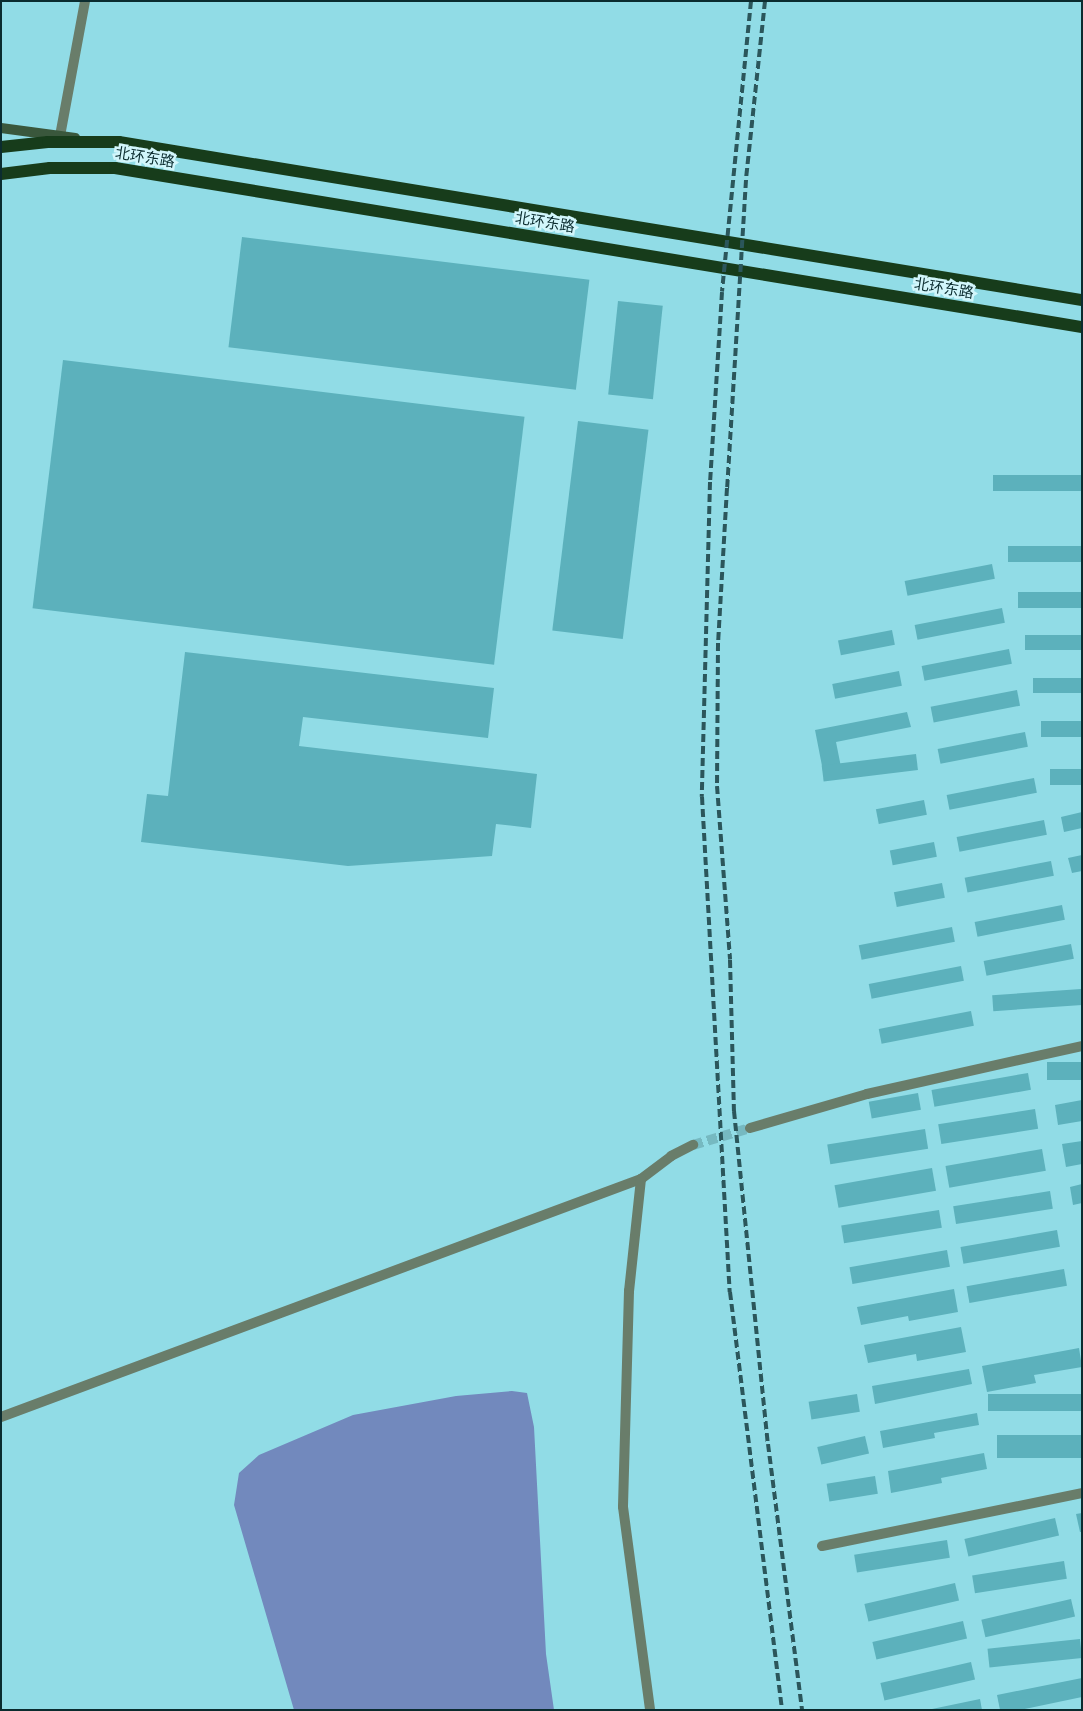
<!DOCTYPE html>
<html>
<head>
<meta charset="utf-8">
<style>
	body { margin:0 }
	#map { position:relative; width:1083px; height:1711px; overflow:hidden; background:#91dce6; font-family:Ubuntu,"Noto Sans SC",sans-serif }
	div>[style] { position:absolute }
	.water>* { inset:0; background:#7289bd }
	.building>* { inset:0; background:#5cb1bc; transform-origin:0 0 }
	.street-tunnel>* { height:10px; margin-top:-5px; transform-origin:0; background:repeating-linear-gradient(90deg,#76b9c1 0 10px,transparent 0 15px) }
	.street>* { height:10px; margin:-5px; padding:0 5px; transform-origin:5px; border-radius:5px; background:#697d6a }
	.secondary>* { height:10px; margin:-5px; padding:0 5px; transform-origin:5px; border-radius:5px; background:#3a573c }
	.primary>* { height:12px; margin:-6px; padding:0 6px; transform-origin:6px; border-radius:6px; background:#173c1b }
	.rail>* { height:4px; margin-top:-2px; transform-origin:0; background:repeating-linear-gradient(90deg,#2b565b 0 8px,transparent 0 12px) }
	span { translate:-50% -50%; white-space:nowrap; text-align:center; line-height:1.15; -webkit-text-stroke:5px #d2f6fb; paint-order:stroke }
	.street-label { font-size:15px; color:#0b2c2f }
	.frame { position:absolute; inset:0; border:2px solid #0b2c2f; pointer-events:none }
</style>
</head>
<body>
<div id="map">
	<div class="water">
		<i style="clip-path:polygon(512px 1391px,527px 1393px,534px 1427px,546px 1654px,554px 1710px,294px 1710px,234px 1505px,239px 1473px,259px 1455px,353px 1415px,456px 1396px)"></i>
	</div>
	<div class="building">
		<i style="left:242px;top:237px;width:350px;height:111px;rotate:7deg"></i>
		<i style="left:618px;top:301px;width:45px;height:94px;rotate:6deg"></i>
		<i style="left:63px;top:360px;width:465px;height:250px;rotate:7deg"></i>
		<i style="left:578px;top:421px;width:71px;height:211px;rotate:7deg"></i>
		<i style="left:1082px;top:475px;width:16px;height:89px;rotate:90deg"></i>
		<i style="left:1082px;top:546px;width:16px;height:74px;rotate:90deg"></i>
		<i style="left:992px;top:564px;width:15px;height:89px;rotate:79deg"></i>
		<i style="left:1082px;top:592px;width:16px;height:64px;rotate:90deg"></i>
		<i style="left:1002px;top:608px;width:15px;height:89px;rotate:79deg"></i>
		<i style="left:892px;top:630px;width:15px;height:55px;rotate:79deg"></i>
		<i style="left:1082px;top:635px;width:15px;height:57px;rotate:90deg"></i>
		<i style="left:1009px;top:649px;width:15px;height:89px;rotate:79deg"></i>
		<i style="clip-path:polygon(185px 652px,494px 688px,488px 738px,303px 717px,299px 746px,537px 774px,531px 828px,496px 824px,492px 856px,348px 866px,141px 842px,147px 794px,168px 796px)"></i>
		<i style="left:899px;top:671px;width:15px;height:68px;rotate:79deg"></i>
		<i style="left:1082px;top:678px;width:15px;height:49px;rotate:90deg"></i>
		<i style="left:1017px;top:690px;width:16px;height:88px;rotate:79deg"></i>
		<i style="clip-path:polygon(907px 712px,911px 727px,836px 742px,841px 767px,823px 771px,815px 730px)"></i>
		<i style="left:1082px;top:721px;width:16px;height:41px;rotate:90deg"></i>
		<i style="left:1025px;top:732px;width:15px;height:89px;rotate:79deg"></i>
		<i style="left:916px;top:754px;width:16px;height:95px;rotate:83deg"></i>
		<i style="left:1082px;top:769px;width:16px;height:32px;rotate:90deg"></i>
		<i style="left:1034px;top:778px;width:15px;height:89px;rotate:79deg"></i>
		<i style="left:924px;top:800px;width:15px;height:49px;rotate:79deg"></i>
		<i style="clip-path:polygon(1082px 812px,1082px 828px,1064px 832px,1061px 817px)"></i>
		<i style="left:1044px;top:820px;width:15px;height:89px;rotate:79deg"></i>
		<i style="left:934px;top:842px;width:15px;height:45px;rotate:79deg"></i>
		<i style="clip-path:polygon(1082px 855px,1082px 871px,1072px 873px,1068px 858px)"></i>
		<i style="left:1051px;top:861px;width:15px;height:88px;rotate:79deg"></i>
		<i style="left:942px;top:883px;width:15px;height:49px;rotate:79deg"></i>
		<i style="left:1062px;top:905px;width:15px;height:89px;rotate:79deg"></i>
		<i style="left:952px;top:927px;width:15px;height:95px;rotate:79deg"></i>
		<i style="left:1071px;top:944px;width:15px;height:89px;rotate:79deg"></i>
		<i style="left:961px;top:966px;width:15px;height:94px;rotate:79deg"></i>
		<i style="left:1081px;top:989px;width:16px;height:89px;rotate:86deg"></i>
		<i style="left:971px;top:1011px;width:15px;height:94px;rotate:79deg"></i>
		<i style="left:1082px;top:1062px;width:18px;height:35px;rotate:90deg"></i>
		<i style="left:1028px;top:1073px;width:17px;height:98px;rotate:80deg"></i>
		<i style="left:918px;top:1093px;width:17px;height:50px;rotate:80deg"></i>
		<i style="clip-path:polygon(1082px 1100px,1082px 1121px,1058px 1125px,1055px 1105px)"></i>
		<i style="left:1035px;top:1109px;width:20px;height:98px;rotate:81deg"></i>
		<i style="left:925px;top:1129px;width:20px;height:99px;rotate:81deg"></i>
		<i style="clip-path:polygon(1082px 1141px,1082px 1164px,1066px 1167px,1062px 1144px)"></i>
		<i style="left:1042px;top:1149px;width:22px;height:98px;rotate:80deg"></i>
		<i style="left:932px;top:1168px;width:23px;height:99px;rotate:80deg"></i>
		<i style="clip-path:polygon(1082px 1184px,1082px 1203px,1073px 1205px,1070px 1187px)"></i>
		<i style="left:1050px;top:1191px;width:18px;height:98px;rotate:81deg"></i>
		<i style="left:939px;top:1210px;width:18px;height:99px;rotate:81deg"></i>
		<i style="left:1057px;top:1230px;width:17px;height:98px;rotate:80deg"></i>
		<i style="left:947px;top:1250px;width:17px;height:99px;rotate:80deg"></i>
		<i style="left:1064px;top:1269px;width:17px;height:99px;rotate:80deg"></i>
		<i style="clip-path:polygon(954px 1289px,958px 1312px,909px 1321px,908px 1316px,861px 1325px,857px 1307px)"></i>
		<i style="clip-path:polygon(961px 1327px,966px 1352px,917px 1361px,916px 1354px,868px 1363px,864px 1345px)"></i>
		<i style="clip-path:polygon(1079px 1348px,1082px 1367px,1034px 1375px,1036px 1383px,987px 1392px,982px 1366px)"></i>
		<i style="clip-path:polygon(969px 1369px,972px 1384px,875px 1404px,872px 1386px)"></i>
		<i style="left:857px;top:1394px;width:18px;height:49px;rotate:81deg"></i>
		<i style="left:1082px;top:1394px;width:17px;height:94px;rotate:90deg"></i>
		<i style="clip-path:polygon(977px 1413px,979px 1425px,934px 1433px,935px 1438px,883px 1448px,880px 1431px)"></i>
		<i style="left:1082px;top:1435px;width:23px;height:85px;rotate:90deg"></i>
		<i style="left:865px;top:1436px;width:18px;height:49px;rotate:77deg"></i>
		<i style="clip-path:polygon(984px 1453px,987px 1469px,941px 1478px,942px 1483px,891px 1493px,888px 1471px)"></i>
		<i style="left:875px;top:1476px;width:18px;height:49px;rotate:81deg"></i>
		<i style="clip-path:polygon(1082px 1513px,1082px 1532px,1080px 1532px,1076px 1514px)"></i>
		<i style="left:1055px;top:1518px;width:18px;height:93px;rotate:77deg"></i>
		<i style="left:947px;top:1540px;width:18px;height:94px;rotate:81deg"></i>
		<i style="left:1064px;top:1561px;width:18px;height:93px;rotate:81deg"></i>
		<i style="left:955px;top:1583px;width:18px;height:93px;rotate:77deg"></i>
		<i style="left:1071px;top:1599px;width:18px;height:92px;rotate:77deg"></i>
		<i style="left:963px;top:1621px;width:18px;height:93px;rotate:77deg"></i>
		<i style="left:1080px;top:1639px;width:19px;height:93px;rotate:84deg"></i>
		<i style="left:971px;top:1662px;width:18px;height:93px;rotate:77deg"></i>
		<i style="clip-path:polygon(1082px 1678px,1082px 1697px,1020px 1710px,1000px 1710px,997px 1695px)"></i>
		<i style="clip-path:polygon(980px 1699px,982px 1710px,933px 1710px,932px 1709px)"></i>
	</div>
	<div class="street-tunnel">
		<i style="left:693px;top:1145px;width:59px;rotate:-16.6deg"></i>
	</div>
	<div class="street">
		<i style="left:60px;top:136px;width:137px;rotate:-79.5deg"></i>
		<i style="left:750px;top:1128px;width:122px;rotate:-16.2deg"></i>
		<i style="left:867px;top:1094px;width:220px;rotate:-12.6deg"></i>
		<i style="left:641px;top:1179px;width:38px;rotate:-37deg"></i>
		<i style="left:671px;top:1156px;width:25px;rotate:-27deg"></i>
		<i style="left:1px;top:1417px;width:683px;rotate:-20.4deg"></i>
		<i style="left:641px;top:1179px;width:113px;rotate:96.1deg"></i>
		<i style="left:629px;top:1291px;width:216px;rotate:91.6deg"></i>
		<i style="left:623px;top:1507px;width:205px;rotate:82.4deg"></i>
		<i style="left:822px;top:1546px;width:265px;rotate:-11.5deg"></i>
	</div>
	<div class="secondary">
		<i style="left:1px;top:128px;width:75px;rotate:7.7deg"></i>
	</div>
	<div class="primary">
		<i style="left:1px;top:147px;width:47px;rotate:-6.1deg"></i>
		<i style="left:48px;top:142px;width:71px"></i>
		<i style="left:119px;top:142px;width:976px;rotate:9.32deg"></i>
		<i style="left:1px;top:174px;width:49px;rotate:-7deg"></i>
		<i style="left:50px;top:168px;width:65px"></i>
		<i style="left:115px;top:168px;width:980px;rotate:9.34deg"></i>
	</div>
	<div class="rail">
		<i style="left:751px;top:1px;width:292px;rotate:95.7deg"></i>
		<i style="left:722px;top:292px;width:190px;rotate:93.6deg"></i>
		<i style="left:710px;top:482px;width:315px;rotate:91.5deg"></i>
		<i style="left:702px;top:797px;width:496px;rotate:86.8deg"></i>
		<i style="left:730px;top:1292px;width:421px;rotate:82.9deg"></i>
		<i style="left:765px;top:1px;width:180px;rotate:96.1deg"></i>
		<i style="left:746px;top:180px;width:309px;rotate:93.5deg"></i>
		<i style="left:727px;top:488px;width:155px;rotate:93.3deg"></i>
		<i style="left:718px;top:643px;width:143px;rotate:90.4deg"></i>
		<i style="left:717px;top:786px;width:174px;rotate:85.7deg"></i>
		<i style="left:730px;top:960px;width:151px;rotate:88.5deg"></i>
		<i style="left:734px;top:1111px;width:335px;rotate:84.2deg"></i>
		<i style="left:768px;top:1444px;width:268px;rotate:82.7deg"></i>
	</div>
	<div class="street-label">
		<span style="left:145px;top:157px;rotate:9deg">北环东路</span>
		<span style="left:545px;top:222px;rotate:9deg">北环东路</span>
		<span style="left:944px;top:288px;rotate:9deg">北环东路</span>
	</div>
	<div class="frame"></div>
</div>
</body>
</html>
